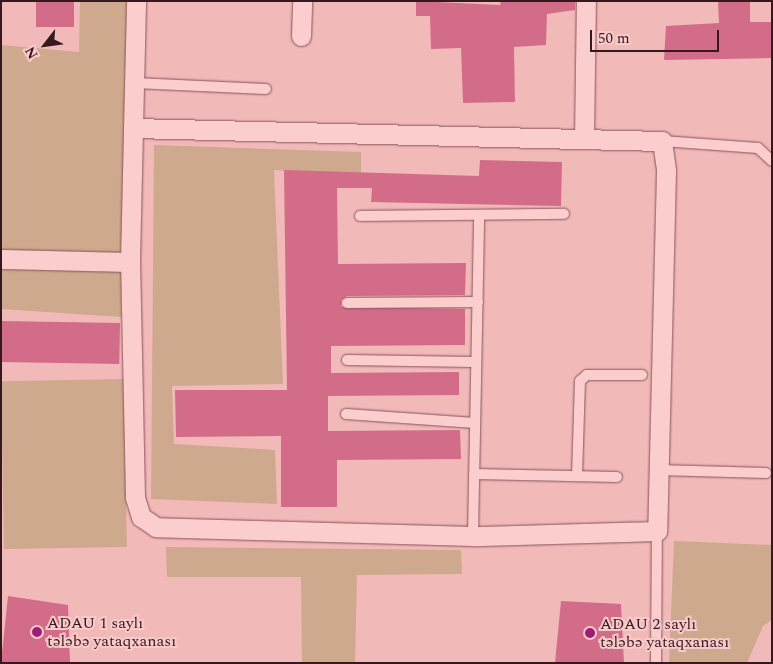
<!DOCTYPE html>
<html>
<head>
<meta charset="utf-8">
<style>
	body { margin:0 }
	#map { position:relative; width:773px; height:664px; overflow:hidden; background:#f1bab9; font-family:Spectral,serif }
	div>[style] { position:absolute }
	.green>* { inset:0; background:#cfa98d; transform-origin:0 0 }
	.building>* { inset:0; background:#d36c88; transform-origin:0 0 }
	.roads { filter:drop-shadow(0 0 1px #89535b) drop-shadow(0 0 1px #89535b) }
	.lane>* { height:10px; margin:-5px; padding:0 5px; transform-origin:5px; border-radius:5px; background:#fccdcd }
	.street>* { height:19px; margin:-9.5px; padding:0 9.5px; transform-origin:9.5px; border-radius:9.5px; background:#fccdcd }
	.dots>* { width:14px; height:14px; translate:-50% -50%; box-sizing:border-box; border:2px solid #f8cac9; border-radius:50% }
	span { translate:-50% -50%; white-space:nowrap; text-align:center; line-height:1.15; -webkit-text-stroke:4px #f8cac9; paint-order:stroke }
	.poi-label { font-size:16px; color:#36191f }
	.left { translate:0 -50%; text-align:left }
	.frame { position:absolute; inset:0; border:2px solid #36191f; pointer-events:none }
	.north { position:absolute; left:20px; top:20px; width:50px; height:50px; -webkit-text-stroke:4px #f8cac9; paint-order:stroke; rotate:240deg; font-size:14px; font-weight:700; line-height:20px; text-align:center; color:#36191f }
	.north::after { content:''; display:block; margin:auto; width:18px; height:22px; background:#36191f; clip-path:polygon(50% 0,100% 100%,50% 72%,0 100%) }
	.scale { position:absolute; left:590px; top:30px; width:129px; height:22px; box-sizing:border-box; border:2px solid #36191f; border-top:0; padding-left:6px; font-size:15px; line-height:18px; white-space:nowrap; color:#36191f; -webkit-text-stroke:4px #f8cac9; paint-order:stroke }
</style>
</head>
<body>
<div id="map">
	<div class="green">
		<i style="clip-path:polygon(80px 1px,129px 1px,121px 317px,1px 309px,1px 45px,79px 52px)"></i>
		<i style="clip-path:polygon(154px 145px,361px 152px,361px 174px,274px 170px,283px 384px,172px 386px,174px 444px,275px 450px,277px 504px,151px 499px)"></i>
		<i style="left:124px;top:379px;width:168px;height:123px;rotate:89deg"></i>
		<i style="clip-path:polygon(674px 541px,772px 545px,772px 620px,763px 626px,747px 663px,669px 663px)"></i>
		<i style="clip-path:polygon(166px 547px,461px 550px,462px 574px,357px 575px,355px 663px,302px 663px,301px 577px,167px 577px)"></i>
	</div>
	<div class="building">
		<i style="left:36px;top:1px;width:38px;height:26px"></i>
		<i style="clip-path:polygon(416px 1px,500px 5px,501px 1px,575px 1px,575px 10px,547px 14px,546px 45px,514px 47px,515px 102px,463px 103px,461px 48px,431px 49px,430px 16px,416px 16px)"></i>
		<i style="clip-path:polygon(718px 1px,750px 1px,750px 22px,772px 22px,772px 58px,664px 60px,666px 26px,719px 23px)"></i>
		<i style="clip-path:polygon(480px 160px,562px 162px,561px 206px,371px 202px,372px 188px,337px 188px,338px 264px,466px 263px,465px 295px,347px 296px,341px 300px,341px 307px,465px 309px,465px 345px,331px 346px,331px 373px,459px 372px,459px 395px,328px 396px,328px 431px,460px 430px,461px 459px,337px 460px,337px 507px,281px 507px,281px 436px,176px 437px,175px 390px,287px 390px,284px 170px,479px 176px)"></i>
		<i style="left:1px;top:321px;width:119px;height:41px;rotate:1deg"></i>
		<i style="clip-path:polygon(8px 596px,68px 605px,70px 663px,1px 663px)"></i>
		<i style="clip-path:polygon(561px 601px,621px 604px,624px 663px,555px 663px)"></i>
	</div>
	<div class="roads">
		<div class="lane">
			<i style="left:134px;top:83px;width:132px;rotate:2.6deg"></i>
			<i style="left:662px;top:141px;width:96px;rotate:4.2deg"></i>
			<i style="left:758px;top:148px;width:19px;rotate:43deg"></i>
			<i style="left:360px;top:216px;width:204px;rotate:-0.6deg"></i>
			<i style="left:347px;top:303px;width:131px;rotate:-0.4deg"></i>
			<i style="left:347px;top:360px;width:127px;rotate:0.9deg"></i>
			<i style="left:346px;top:414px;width:129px;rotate:4deg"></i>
			<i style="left:658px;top:470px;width:108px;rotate:1.6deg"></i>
			<i style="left:474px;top:474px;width:143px;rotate:1.2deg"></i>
			<i style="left:577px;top:476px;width:95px;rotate:-88.2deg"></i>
			<i style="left:580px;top:381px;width:9px;rotate:-41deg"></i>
			<i style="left:587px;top:375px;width:55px"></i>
			<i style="left:473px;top:536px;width:321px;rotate:-88.9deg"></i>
			<i style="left:656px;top:663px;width:132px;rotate:-89.6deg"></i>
		</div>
		<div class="street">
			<i style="left:301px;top:36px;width:35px;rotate:-88deg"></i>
			<i style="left:133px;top:128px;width:529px;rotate:1.41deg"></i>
			<i style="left:662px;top:141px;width:30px;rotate:82deg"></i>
			<i style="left:666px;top:171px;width:360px;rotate:91.4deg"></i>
			<i style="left:657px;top:531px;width:184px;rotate:178.4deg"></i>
			<i style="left:473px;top:536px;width:317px;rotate:-178.4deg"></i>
			<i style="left:156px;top:527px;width:18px;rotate:-146deg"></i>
			<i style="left:141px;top:517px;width:21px;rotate:-107deg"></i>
			<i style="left:135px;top:497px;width:235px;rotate:-91.2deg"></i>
			<i style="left:130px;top:262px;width:134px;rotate:-88.7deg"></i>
			<i style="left:133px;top:128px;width:127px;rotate:-88.6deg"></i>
			<i style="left:584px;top:138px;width:137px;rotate:-89.2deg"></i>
			<i style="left:1px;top:259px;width:129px;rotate:1.3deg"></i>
		</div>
	</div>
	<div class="dots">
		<i style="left:37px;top:632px;background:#9c1e76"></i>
		<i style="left:590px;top:633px;background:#9c1e76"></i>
	</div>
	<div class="poi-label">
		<span class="left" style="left:47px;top:632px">ADAU 1 saylı<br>tələbə yataqxanası</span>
		<span class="left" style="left:600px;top:633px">ADAU 2 saylı<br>tələbə yataqxanası</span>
	</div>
	<div class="frame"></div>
	<div class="north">N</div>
	<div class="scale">50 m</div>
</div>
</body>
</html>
